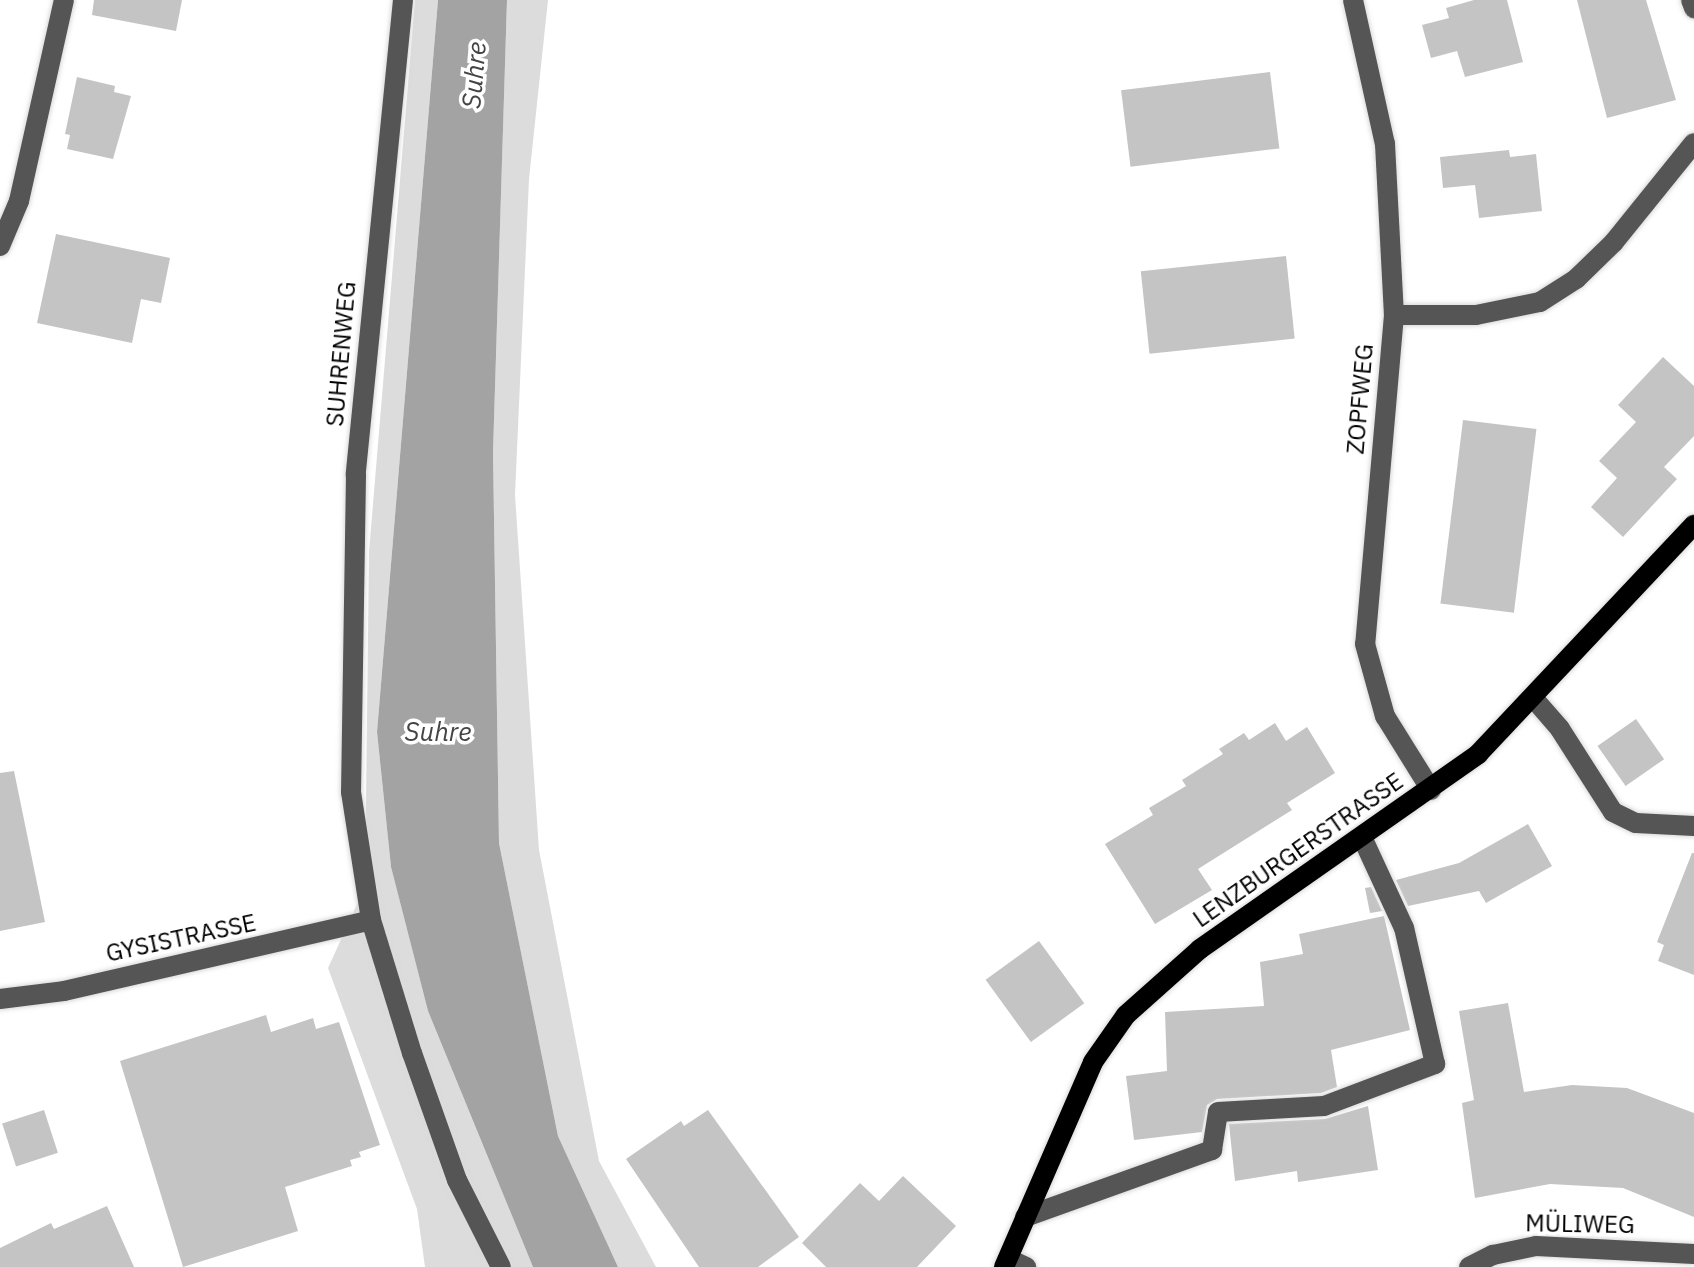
<!DOCTYPE html>
<html>
<head>
<meta charset="utf-8">
<style>
	body { margin:0 }
	#map { position:relative; width:1694px; height:1267px; overflow:hidden; background:#fff; font-family:"IBM Plex Sans",sans-serif }
	div>[style] { position:absolute }
	.green>* { inset:0; background:#dcdcdc }
	.water>* { inset:0; background:#a3a3a3 }
	.building>* { inset:0; background:#c4c4c4; transform-origin:0 0 }
	.roads { filter:drop-shadow(0 0 2px #dbdbdb) drop-shadow(0 0 2px #dbdbdb) }
	.minor>* { height:20px; margin:-10px; padding:0 10px; transform-origin:10px; border-radius:10px; background:#555 }
	.major>* { height:20px; margin:-10px; padding:0 10px; transform-origin:10px; border-radius:10px; background:#000 }
	span { translate:-50% -50%; white-space:nowrap; text-align:center; line-height:1.15; -webkit-text-stroke:7px #fff; paint-order:stroke }
	.street-label { font-size:24px; color:#000 }
	.water-label { font-size:26px; color:#444; font-style:italic }
</style>
</head>
<body>
<div id="map">
	<div class="green">
		<i style="clip-path:polygon(415px 0,438px 0,377px 732px,391px 867px,428px 1011px,533px 1267px,425px 1267px,417px 1209px,328px 968px,365px 887px,369px 552px)"></i>
		<i style="clip-path:polygon(507px 0,548px 0,529px 179px,515px 495px,539px 850px,599px 1161px,656px 1267px,618px 1267px,558px 1136px,499px 843px,493px 453px)"></i>
	</div>
	<div class="water">
		<i style="clip-path:polygon(438px 0,507px 0,493px 453px,499px 843px,558px 1136px,618px 1267px,533px 1267px,428px 1011px,391px 867px,377px 732px)"></i>
	</div>
	<div class="building">
		<i style="clip-path:polygon(94px 0,182px 0,176px 31px,92px 15px)"></i>
		<i style="clip-path:polygon(1474px 0,1507px 0,1523px 62px,1465px 77px,1457px 51px,1431px 58px,1422px 25px,1449px 18px,1446px 8px)"></i>
		<i style="clip-path:polygon(1577px 0,1646px 0,1676px 100px,1607px 118px)"></i>
		<i style="left:1270px;top:72px;width:77px;height:150px;rotate:83deg"></i>
		<i style="clip-path:polygon(77px 77px,115px 86px,114px 92px,131px 96px,113px 159px,67px 149px,70px 135px,65px 134px)"></i>
		<i style="clip-path:polygon(1509px 150px,1510px 157px,1536px 154px,1542px 211px,1479px 218px,1475px 185px,1443px 188px,1440px 157px)"></i>
		<i style="clip-path:polygon(56px 234px,170px 258px,161px 303px,141px 299px,132px 343px,37px 323px)"></i>
		<i style="left:1286px;top:256px;width:83px;height:146px;rotate:84deg"></i>
		<i style="clip-path:polygon(1663px 357px,1694px 386px,1694px 436px,1664px 467px,1677px 479px,1623px 537px,1591px 507px,1617px 478px,1599px 461px,1636px 422px,1618px 405px)"></i>
		<i style="left:1463px;top:420px;width:74px;height:185px;rotate:7deg"></i>
		<i style="left:1636px;top:719px;width:49px;height:47px;rotate:55deg"></i>
		<i style="clip-path:polygon(1275px 723px,1286px 741px,1307px 727px,1335px 773px,1287px 803px,1292px 810px,1198px 869px,1212px 890px,1155px 924px,1105px 844px,1153px 815px,1149px 808px,1186px 786px,1182px 780px,1223px 754px,1219px 749px,1244px 733px,1249px 740px)"></i>
		<i style="clip-path:polygon(14px 771px,45px 922px,0 931px,0 773px)"></i>
		<i style="clip-path:polygon(1528px 824px,1552px 866px,1486px 903px,1479px 891px,1408px 906px,1396px 880px,1459px 863px)"></i>
		<i style="clip-path:polygon(1692px 853px,1694px 853px,1694px 975px,1658px 961px,1664px 945px,1657px 942px)"></i>
		<i style="clip-path:polygon(1371px 887px,1382px 911px,1370px 913px,1365px 888px)"></i>
		<i style="clip-path:polygon(1384px 916px,1410px 1030px,1331px 1050px,1337px 1087px,1321px 1093px,1217px 1099px,1207px 1105px,1202px 1132px,1134px 1140px,1126px 1076px,1167px 1071px,1165px 1012px,1264px 1006px,1260px 962px,1303px 954px,1299px 934px)"></i>
		<i style="left:1039px;top:941px;width:77px;height:66px;rotate:54deg"></i>
		<i style="clip-path:polygon(1508px 1003px,1524px 1092px,1572px 1085px,1627px 1088px,1694px 1113px,1694px 1217px,1623px 1188px,1550px 1184px,1475px 1198px,1462px 1103px,1474px 1100px,1459px 1011px)"></i>
		<i style="clip-path:polygon(266px 1015px,271px 1032px,313px 1018px,316px 1029px,339px 1022px,380px 1145px,359px 1152px,361px 1157px,350px 1160px,352px 1166px,285px 1187px,298px 1231px,183px 1267px,120px 1061px)"></i>
		<i style="clip-path:polygon(1368px 1106px,1378px 1170px,1298px 1182px,1297px 1171px,1235px 1181px,1229px 1124px,1325px 1119px)"></i>
		<i style="left:44px;top:1110px;width:45px;height:44px;rotate:72deg"></i>
		<i style="clip-path:polygon(708px 1110px,799px 1237px,758px 1267px,699px 1267px,626px 1159px,681px 1121px,684px 1126px)"></i>
		<i style="clip-path:polygon(903px 1176px,956px 1226px,917px 1267px,826px 1267px,802px 1243px,860px 1183px,879px 1201px)"></i>
		<i style="clip-path:polygon(107px 1206px,134px 1267px,0 1267px,0 1248px,51px 1223px,54px 1229px)"></i>
	</div>
	<div class="roads">
		<div class="minor">
			<i style="left:403px;top:0;width:477px;rotate:95.7deg"></i>
			<i style="left:356px;top:475px;width:317px;rotate:90.9deg"></i>
			<i style="left:351px;top:792px;width:130px;rotate:81.1deg"></i>
			<i style="left:371px;top:920px;width:139px;rotate:72.9deg"></i>
			<i style="left:412px;top:1053px;width:135px;rotate:70.5deg"></i>
			<i style="left:457px;top:1180px;width:97px;rotate:63.2deg"></i>
			<i style="left:1353px;top:0;width:148px;rotate:77.5deg"></i>
			<i style="left:1385px;top:144px;width:171px;rotate:87deg"></i>
			<i style="left:1394px;top:315px;width:330px;rotate:95deg"></i>
			<i style="left:1365px;top:644px;width:75px;rotate:74.5deg"></i>
			<i style="left:1385px;top:716px;width:87px;rotate:58.1deg"></i>
			<i style="left:1691px;top:0;width:9px;rotate:69deg"></i>
			<i style="left:0;top:246px;width:49px;rotate:-67.1deg"></i>
			<i style="left:19px;top:201px;width:206px;rotate:-77.4deg"></i>
			<i style="left:1394px;top:315px;width:82px"></i>
			<i style="left:1476px;top:315px;width:65px;rotate:-11.5deg"></i>
			<i style="left:1540px;top:302px;width:43px;rotate:-32.6deg"></i>
			<i style="left:1576px;top:279px;width:53px;rotate:-44.2deg"></i>
			<i style="left:1614px;top:242px;width:127px;rotate:-51.1deg"></i>
			<i style="left:1535px;top:700px;width:38px;rotate:49deg"></i>
			<i style="left:1560px;top:729px;width:98px;rotate:57.4deg"></i>
			<i style="left:1613px;top:812px;width:25px;rotate:26deg"></i>
			<i style="left:1636px;top:823px;width:58px;rotate:3deg"></i>
			<i style="left:0;top:999px;width:64px;rotate:-7.1deg"></i>
			<i style="left:64px;top:991px;width:315px;rotate:-13deg"></i>
			<i style="left:1025px;top:1217px;width:199px;rotate:-19.7deg"></i>
			<i style="left:1212px;top:1150px;width:38px;rotate:-81deg"></i>
			<i style="left:1218px;top:1112px;width:106px;rotate:-3.2deg"></i>
			<i style="left:1324px;top:1106px;width:119px;rotate:-20.7deg"></i>
			<i style="left:1435px;top:1064px;width:139px;rotate:-102.8deg"></i>
			<i style="left:1404px;top:928px;width:100px;rotate:-114.8deg"></i>
			<i style="left:1009px;top:1259px;width:19px;rotate:25deg"></i>
			<i style="left:1469px;top:1267px;width:27px;rotate:-27deg"></i>
			<i style="left:1493px;top:1255px;width:44px;rotate:-11.8deg"></i>
			<i style="left:1536px;top:1246px;width:158px;rotate:2.9deg"></i>
		</div>
		<div class="major">
			<i style="left:1004px;top:1267px;width:223px;rotate:-66.5deg"></i>
			<i style="left:1093px;top:1062px;width:57px;rotate:-54.9deg"></i>
			<i style="left:1126px;top:1015px;width:99px;rotate:-41.7deg"></i>
			<i style="left:1200px;top:949px;width:340px;rotate:-35deg"></i>
			<i style="left:1478px;top:754px;width:315px;rotate:-46.7deg"></i>
		</div>
	</div>
	<div class="street-label">
		<span style="left:341px;top:354px;rotate:-85deg">SUHRENWEG</span>
		<span style="left:1360px;top:399px;rotate:-85deg">ZOPFWEG</span>
		<span style="left:1298px;top:850px;rotate:-35deg">LENZBURGERSTRASSE</span>
		<span style="left:181px;top:938px;rotate:-12deg">GYSISTRASSE</span>
		<span style="left:1580px;top:1224px;rotate:1deg">MÜLIWEG</span>
	</div>
	<div class="water-label">
		<span style="left:474px;top:75px;rotate:-85deg">Suhre</span>
		<span style="left:438px;top:732px">Suhre</span>
	</div>
</div>
</body>
</html>
